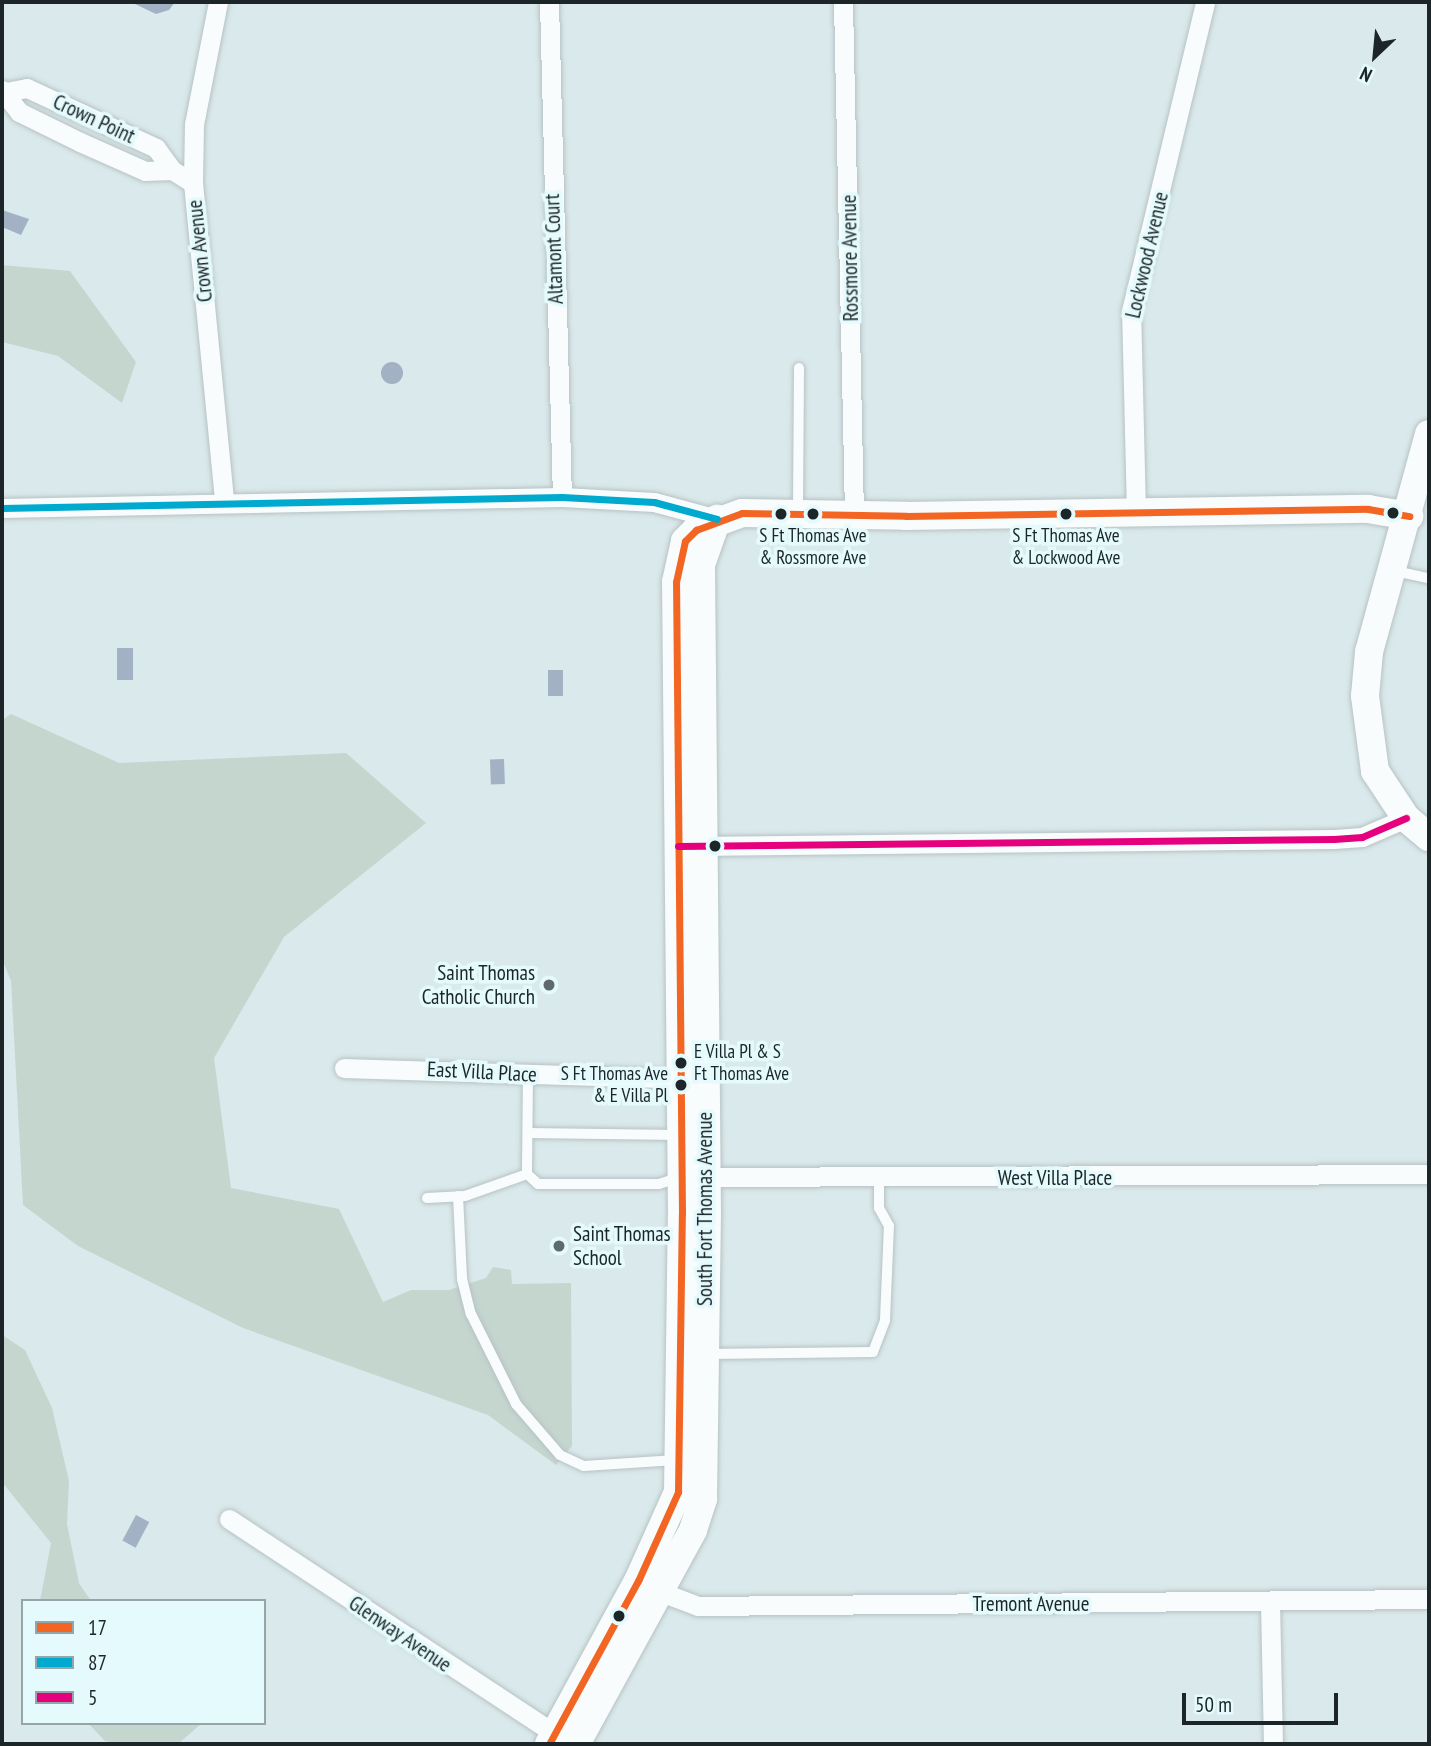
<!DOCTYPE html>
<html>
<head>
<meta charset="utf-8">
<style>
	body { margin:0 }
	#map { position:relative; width:1431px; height:1746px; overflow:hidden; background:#dae9eb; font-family:"PT Sans Narrow",sans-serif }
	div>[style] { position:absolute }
	.green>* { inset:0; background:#c5d6cf }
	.water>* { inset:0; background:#a2b1c4; transform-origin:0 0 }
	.round { border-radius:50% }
	.roads { filter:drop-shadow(0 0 2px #b7c2c4) drop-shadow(0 0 2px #b7c2c4) }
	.lane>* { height:10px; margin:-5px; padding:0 5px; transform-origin:5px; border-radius:5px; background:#f9fcfc }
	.street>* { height:19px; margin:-9.5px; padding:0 9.5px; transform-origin:9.5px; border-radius:9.5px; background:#f9fcfc }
	.secondary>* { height:28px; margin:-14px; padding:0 14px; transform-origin:14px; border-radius:14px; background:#f9fcfc }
	.bus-1>* { height:7px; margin:-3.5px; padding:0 3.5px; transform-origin:3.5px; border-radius:3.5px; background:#f26522 }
	.bus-2>* { height:7px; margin:-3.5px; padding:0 3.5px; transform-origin:3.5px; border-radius:3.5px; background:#00a9ce }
	.bus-3>* { height:7px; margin:-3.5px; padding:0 3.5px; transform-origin:3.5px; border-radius:3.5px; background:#e5007d }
	.dots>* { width:19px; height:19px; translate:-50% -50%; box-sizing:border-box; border:4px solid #e5fafd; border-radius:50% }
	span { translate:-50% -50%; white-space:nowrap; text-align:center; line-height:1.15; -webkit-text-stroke:7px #e5fafd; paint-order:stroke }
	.bus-label { font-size:19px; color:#1c2628 }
	.left { translate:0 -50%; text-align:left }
	.right { translate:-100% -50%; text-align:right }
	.street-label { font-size:21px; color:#1c2628 }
	.poi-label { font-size:21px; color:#1c2628 }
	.frame { position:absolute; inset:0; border:4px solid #1c2628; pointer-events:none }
	.legend { position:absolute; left:21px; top:1599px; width:245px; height:126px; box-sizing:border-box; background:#e5fafd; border:2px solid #95a5a8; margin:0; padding:9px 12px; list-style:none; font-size:21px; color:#1c2628 }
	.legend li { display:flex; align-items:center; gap:14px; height:35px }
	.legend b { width:35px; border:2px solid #95a5a8 }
	.north { position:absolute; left:1340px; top:21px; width:70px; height:70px; -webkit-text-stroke:5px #e5fafd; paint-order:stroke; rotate:206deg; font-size:19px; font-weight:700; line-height:28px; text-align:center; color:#1c2628 }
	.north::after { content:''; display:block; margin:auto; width:24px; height:32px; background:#1c2628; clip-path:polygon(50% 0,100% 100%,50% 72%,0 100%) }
	.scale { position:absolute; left:1182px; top:1693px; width:156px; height:32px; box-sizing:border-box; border:4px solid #1c2628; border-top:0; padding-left:9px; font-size:21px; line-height:24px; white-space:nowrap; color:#1c2628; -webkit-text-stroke:5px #e5fafd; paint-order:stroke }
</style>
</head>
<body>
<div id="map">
	<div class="green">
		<i style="clip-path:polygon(2px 265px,70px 271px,136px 362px,122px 403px,58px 356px,2px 342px)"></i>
		<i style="clip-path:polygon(11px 714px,119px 763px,346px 753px,426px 823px,284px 937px,214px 1058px,231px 1188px,339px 1209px,383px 1302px,411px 1290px,449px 1290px,486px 1278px,493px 1267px,511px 1270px,512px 1284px,571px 1283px,572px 1446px,556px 1465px,488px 1415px,243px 1328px,78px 1246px,23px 1205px,11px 981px,2px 959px,2px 720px)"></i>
		<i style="clip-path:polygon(2px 1335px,25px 1350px,52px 1408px,69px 1481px,67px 1524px,79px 1583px,91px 1601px,40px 1601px,51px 1543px,2px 1482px)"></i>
		<i style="clip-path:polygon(88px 1723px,202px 1723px,178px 1744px,122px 1744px,105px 1741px)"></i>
	</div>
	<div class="water">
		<i style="clip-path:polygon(175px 2px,169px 10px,156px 14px,133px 3px)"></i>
		<i style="clip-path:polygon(2px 210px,29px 219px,21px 235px,2px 227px)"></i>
		<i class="round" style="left:381px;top:362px;width:22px;height:22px"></i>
		<i style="left:117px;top:648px;width:16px;height:32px"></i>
		<i style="left:548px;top:670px;width:15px;height:26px"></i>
		<i style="left:504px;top:759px;width:25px;height:14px;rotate:88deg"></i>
		<i style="left:136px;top:1515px;width:15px;height:29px;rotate:28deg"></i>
	</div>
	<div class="roads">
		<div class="lane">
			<i style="left:798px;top:511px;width:143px;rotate:-89.6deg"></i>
			<i style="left:1395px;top:571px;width:35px;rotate:12deg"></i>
			<i style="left:528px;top:1074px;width:100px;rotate:90.6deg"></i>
			<i style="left:527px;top:1174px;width:15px;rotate:42deg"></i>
			<i style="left:538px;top:1184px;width:121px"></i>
			<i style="left:659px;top:1184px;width:20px;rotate:-18deg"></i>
			<i style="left:528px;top:1133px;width:150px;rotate:0.8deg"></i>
			<i style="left:458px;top:1196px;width:83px;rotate:87.2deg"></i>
			<i style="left:462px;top:1279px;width:36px;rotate:76deg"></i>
			<i style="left:471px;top:1314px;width:101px;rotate:63.4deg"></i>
			<i style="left:516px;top:1404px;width:67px;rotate:49.2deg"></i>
			<i style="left:560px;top:1455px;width:26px;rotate:25deg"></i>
			<i style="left:584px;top:1466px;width:92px;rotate:-3.7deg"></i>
			<i style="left:427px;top:1198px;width:38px;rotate:-3deg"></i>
			<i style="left:465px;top:1196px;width:66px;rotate:-19.5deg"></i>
			<i style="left:706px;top:1354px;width:167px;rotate:-0.7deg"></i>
			<i style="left:873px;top:1352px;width:34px;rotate:-69deg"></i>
			<i style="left:885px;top:1320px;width:94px;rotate:-87.6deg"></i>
			<i style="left:889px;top:1226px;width:21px;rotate:-119deg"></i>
			<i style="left:879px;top:1208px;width:29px;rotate:-90deg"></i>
		</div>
		<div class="street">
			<i style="left:218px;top:2px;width:124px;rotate:101.1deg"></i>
			<i style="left:194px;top:124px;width:59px;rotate:91deg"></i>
			<i style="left:193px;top:183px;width:321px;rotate:84.4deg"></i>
			<i style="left:549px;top:2px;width:495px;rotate:88.5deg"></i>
			<i style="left:843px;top:2px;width:512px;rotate:88.77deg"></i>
			<i style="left:2px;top:90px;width:28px;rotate:52deg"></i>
			<i style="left:19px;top:112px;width:68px;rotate:26.2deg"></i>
			<i style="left:80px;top:142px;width:71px;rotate:24deg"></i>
			<i style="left:145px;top:171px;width:27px;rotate:-2deg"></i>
			<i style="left:6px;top:92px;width:21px;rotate:-11deg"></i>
			<i style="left:27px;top:88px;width:142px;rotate:24.9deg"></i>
			<i style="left:156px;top:148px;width:27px;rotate:54deg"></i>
			<i style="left:172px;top:170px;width:25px;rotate:32deg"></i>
			<i style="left:2px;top:508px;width:560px;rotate:-1.13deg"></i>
			<i style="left:562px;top:497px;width:92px;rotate:3.1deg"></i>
			<i style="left:654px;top:502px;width:65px;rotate:15.1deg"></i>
			<i style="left:1136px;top:512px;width:201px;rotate:-91.4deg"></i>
			<i style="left:1131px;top:311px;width:318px;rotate:-76.5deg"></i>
			<i style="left:694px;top:846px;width:640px;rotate:-0.63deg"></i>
			<i style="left:1334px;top:839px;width:28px;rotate:-4deg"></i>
			<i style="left:1362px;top:837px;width:48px;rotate:-23.4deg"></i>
			<i style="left:344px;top:1068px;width:349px;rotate:1.8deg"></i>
			<i style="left:696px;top:1177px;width:733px;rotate:-0.23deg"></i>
			<i style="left:229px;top:1519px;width:400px;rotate:33.4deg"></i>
			<i style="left:648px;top:1587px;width:53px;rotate:20.8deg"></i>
			<i style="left:698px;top:1606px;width:731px;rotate:-0.55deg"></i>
			<i style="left:1270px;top:1602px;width:142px;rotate:88.8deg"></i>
		</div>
		<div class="secondary">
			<i style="left:1429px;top:434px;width:226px;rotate:105.4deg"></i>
			<i style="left:1369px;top:652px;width:44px;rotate:95.2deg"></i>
			<i style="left:1365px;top:696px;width:76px;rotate:82.4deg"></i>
			<i style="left:1375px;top:771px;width:56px;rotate:56.6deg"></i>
			<i style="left:1406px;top:818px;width:30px;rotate:40deg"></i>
			<i style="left:549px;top:1744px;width:186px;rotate:-61.4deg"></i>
			<i style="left:638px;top:1581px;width:98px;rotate:-65.8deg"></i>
			<i style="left:678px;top:1492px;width:278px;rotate:-89.2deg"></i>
			<i style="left:682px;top:1214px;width:632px;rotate:-90.54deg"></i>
			<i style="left:676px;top:582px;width:42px;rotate:-77.6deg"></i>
			<i style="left:685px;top:541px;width:16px;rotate:-45deg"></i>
			<i style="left:696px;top:530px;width:49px;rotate:-20.3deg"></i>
			<i style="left:742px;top:513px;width:164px;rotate:1deg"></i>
			<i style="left:906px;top:516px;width:462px;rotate:-0.9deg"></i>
			<i style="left:1368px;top:509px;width:42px;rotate:9.7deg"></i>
			<i style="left:576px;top:1744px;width:244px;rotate:-61.3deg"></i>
			<i style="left:693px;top:1530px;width:33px;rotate:-72deg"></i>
			<i style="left:703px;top:1499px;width:285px;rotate:-89.2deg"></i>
			<i style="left:707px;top:1214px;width:649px;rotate:-90.53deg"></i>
			<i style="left:701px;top:565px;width:49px;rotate:-70.8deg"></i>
		</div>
	</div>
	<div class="bus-1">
		<i style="left:549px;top:1744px;width:186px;rotate:-61.4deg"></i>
		<i style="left:638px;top:1581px;width:98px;rotate:-65.8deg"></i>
		<i style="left:678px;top:1492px;width:278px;rotate:-89.2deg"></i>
		<i style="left:682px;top:1214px;width:632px;rotate:-90.54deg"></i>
		<i style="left:676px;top:582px;width:42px;rotate:-77.6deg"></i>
		<i style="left:685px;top:541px;width:16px;rotate:-45deg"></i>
		<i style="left:696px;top:530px;width:49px;rotate:-20.3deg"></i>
		<i style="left:742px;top:513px;width:164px;rotate:1deg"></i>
		<i style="left:906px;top:516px;width:462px;rotate:-0.9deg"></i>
		<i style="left:1368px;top:509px;width:42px;rotate:9.7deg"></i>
	</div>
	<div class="bus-2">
		<i style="left:2px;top:508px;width:560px;rotate:-1.13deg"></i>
		<i style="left:562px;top:497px;width:92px;rotate:3.1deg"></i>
		<i style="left:654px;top:502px;width:65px;rotate:15.1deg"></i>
	</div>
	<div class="bus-3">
		<i style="left:678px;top:846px;width:656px;rotate:-0.61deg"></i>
		<i style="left:1334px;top:839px;width:28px;rotate:-4deg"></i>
		<i style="left:1362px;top:837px;width:48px;rotate:-23.4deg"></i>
	</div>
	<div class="dots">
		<i style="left:1393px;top:513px;background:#1c2628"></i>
		<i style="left:781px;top:514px;background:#1c2628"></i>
		<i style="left:813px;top:514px;background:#1c2628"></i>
		<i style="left:1066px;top:514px;background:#1c2628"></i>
		<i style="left:715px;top:846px;background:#1c2628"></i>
		<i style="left:549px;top:985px;background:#5e6a6c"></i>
		<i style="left:681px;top:1063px;background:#1c2628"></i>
		<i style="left:681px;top:1085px;background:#1c2628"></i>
		<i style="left:559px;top:1246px;background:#5e6a6c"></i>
		<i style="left:619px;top:1616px;background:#1c2628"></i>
	</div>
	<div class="bus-label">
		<span style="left:813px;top:547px">S Ft Thomas Ave<br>&amp; Rossmore Ave</span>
		<span style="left:1066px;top:547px">S Ft Thomas Ave<br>&amp; Lockwood Ave</span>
		<span class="left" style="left:694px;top:1063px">E Villa Pl &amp; S<br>Ft Thomas Ave</span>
		<span class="right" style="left:668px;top:1085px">S Ft Thomas Ave<br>&amp; E Villa Pl</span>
	</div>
	<div class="street-label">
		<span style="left:94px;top:119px;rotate:25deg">Crown Point</span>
		<span style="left:554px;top:249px;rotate:-92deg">Altamont Court</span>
		<span style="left:200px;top:251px;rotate:-96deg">Crown Avenue</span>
		<span style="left:1147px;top:255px;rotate:-77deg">Lockwood Avenue</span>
		<span style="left:850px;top:258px;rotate:-91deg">Rossmore Avenue</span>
		<span style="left:482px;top:1072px;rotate:3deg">East Villa Place</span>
		<span style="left:1055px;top:1178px">West Villa Place</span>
		<span style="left:705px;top:1209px;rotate:-90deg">South Fort Thomas Avenue</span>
		<span style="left:1031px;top:1604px">Tremont Avenue</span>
		<span style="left:400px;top:1634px;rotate:34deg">Glenway Avenue</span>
	</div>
	<div class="poi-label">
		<span class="right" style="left:535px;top:985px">Saint Thomas<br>Catholic Church</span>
		<span class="left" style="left:573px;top:1246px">Saint Thomas<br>School</span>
	</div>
	<div class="frame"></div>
	<ul class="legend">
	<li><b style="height:9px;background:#f26522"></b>17</li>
	<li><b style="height:9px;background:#00a9ce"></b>87</li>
	<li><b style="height:9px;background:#e5007d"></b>5</li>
	</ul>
	<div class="north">N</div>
	<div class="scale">50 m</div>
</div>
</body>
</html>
